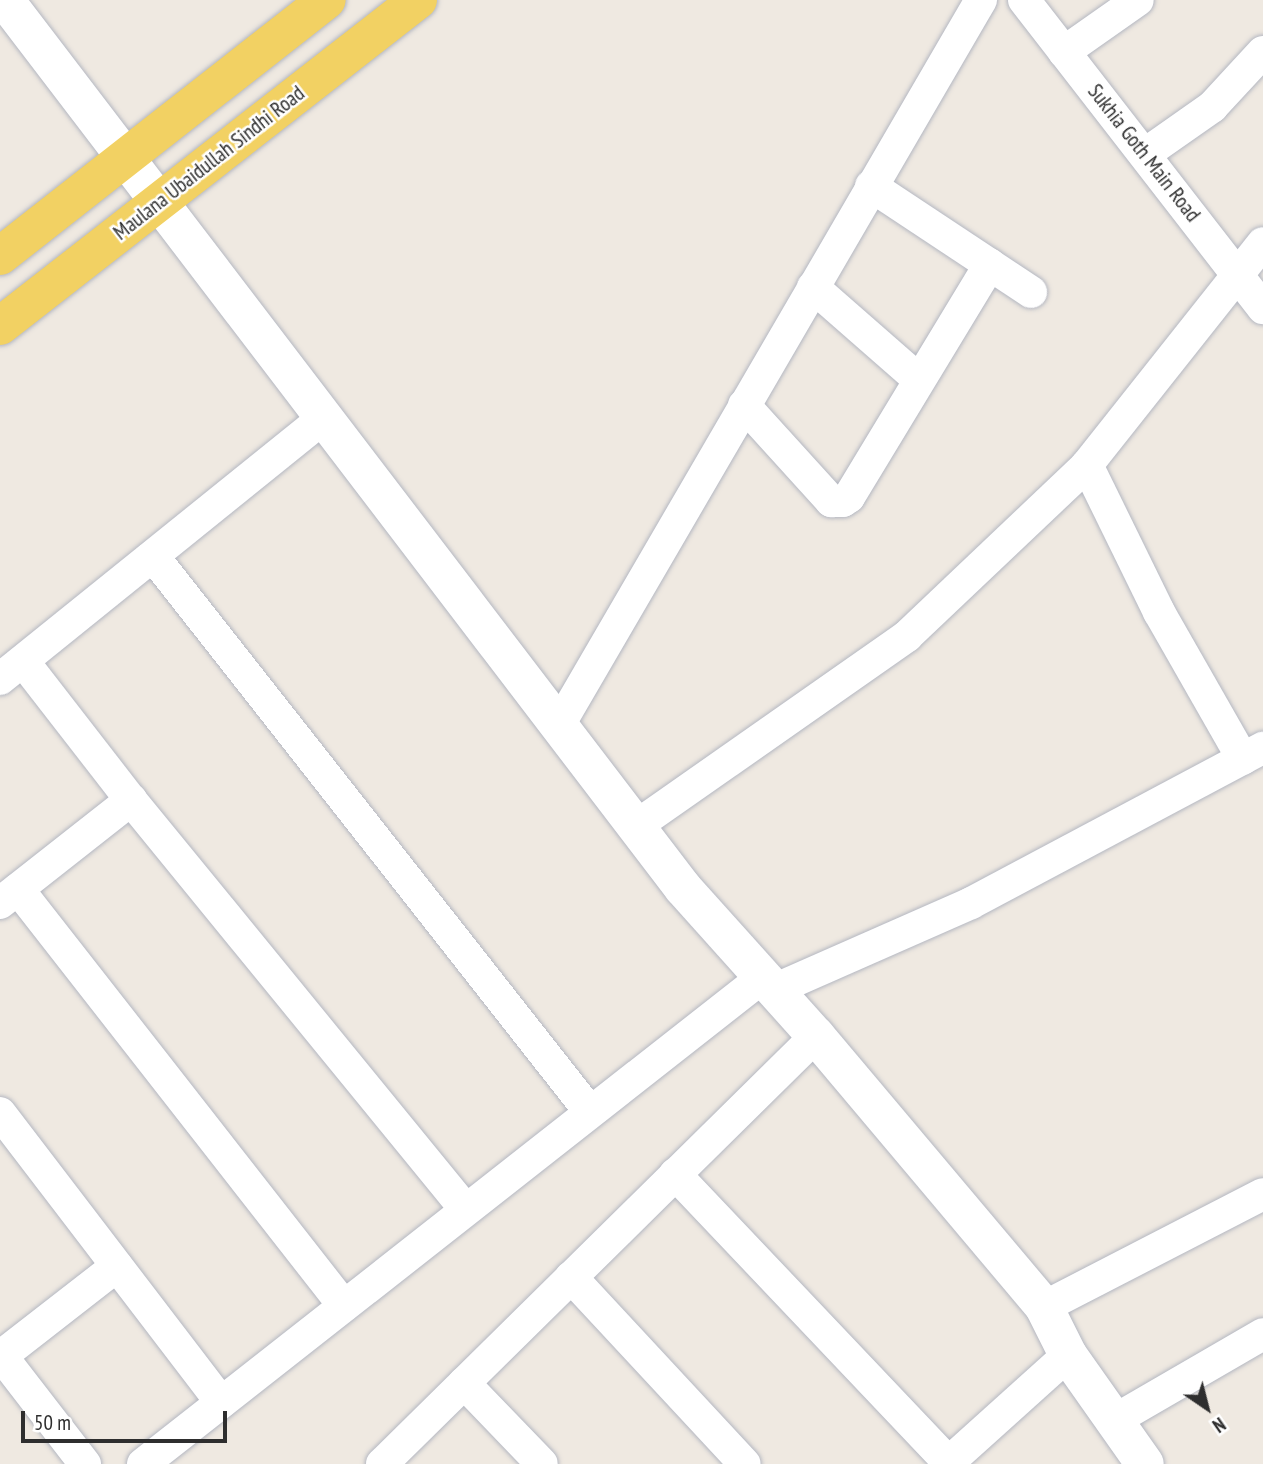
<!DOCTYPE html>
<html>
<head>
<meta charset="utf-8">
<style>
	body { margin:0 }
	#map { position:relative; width:1263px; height:1464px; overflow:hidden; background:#efe9e1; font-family:"PT Sans Narrow",sans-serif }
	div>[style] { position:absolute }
	.roads { filter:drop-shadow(0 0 2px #b4b7c1) drop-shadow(0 0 2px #b4b7c1) }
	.minor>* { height:32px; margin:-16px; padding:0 16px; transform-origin:16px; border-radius:16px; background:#fff }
	.tertiary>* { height:38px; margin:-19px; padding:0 19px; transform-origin:19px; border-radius:19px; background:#fff }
	.primary>* { height:38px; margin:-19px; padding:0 19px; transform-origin:19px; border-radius:19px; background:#f2d163 }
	span { translate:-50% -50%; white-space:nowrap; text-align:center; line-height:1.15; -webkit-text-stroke:5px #fff; paint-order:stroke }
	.street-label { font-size:21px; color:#2e2e2e }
	.north { position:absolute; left:1172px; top:1373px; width:70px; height:70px; -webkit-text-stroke:5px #fff; paint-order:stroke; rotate:145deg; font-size:19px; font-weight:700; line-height:28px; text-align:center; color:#2e2e2e }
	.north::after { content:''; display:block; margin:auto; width:24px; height:32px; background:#2e2e2e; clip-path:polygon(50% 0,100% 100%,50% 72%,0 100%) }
	.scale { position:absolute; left:21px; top:1411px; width:206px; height:32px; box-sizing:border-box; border:4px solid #2e2e2e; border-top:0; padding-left:9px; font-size:21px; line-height:24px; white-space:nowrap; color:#2e2e2e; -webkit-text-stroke:5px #fff; paint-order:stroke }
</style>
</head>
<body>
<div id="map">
	<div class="roads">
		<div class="minor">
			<i style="left:1024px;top:0;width:390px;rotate:52.2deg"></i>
			<i style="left:1064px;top:52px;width:90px;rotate:-35.1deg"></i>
			<i style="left:1145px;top:154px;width:82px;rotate:-35deg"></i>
			<i style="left:1212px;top:107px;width:75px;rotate:-47.2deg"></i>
			<i style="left:871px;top:186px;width:192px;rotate:33.5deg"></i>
			<i style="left:813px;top:287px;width:138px;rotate:41.2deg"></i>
			<i style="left:744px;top:405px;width:130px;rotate:47.8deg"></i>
			<i style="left:831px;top:501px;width:12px"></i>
			<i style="left:843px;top:501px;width:7px;rotate:-34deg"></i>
			<i style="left:849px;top:497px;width:272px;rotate:-58.8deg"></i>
			<i style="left:1087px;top:465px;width:164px;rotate:63.9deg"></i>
			<i style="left:1159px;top:612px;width:169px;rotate:60.3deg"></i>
			<i style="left:153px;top:556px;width:707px;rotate:51.83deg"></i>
			<i style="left:23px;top:661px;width:176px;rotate:52.2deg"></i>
			<i style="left:131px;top:800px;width:529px;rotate:50.75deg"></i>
			<i style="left:0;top:679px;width:417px;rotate:-38.9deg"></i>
			<i style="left:559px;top:725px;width:839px;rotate:-59.8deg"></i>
			<i style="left:636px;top:826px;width:331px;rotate:-35deg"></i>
			<i style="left:907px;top:636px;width:248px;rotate:-43.5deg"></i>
			<i style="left:1087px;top:465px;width:283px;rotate:-51.6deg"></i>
			<i style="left:18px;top:889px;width:529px;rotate:51.98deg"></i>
			<i style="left:0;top:903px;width:167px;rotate:-38.2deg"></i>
			<i style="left:774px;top:990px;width:215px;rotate:-23.8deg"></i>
			<i style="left:971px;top:903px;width:331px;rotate:-28deg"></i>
			<i style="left:0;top:1113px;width:364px;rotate:52.6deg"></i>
			<i style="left:675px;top:1174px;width:400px;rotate:46.5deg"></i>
			<i style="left:571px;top:1277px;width:255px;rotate:47.1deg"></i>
			<i style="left:1044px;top:1307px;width:246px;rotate:-27.3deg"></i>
			<i style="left:0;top:1354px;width:139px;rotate:52.3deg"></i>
			<i style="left:0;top:1357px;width:148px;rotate:-37.9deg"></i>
			<i style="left:464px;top:1383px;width:112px;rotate:46.1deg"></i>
			<i style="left:1113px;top:1421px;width:173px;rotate:-30.1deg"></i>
			<i style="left:143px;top:1464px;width:788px;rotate:-38.15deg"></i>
			<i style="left:382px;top:1464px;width:610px;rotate:-44.6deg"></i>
			<i style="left:947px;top:1464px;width:163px;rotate:-42deg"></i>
		</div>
		<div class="tertiary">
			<i style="left:5px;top:0;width:1117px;rotate:52.64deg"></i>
			<i style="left:683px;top:888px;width:199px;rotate:48.1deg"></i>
			<i style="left:816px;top:1036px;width:354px;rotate:49.9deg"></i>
			<i style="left:1044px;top:1307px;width:54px;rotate:63.4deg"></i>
			<i style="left:1068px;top:1355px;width:133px;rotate:54.8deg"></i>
		</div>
		<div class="primary">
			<i style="left:0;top:256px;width:415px;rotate:-38.1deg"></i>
			<i style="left:0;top:326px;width:530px;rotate:-37.95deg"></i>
		</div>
	</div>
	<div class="street-label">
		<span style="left:1144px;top:153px;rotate:52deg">Sukhia Goth Main Road</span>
		<span style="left:209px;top:163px;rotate:-38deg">Maulana Ubaidullah Sindhi Road</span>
	</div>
	<div class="north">N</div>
	<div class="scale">50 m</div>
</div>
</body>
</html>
